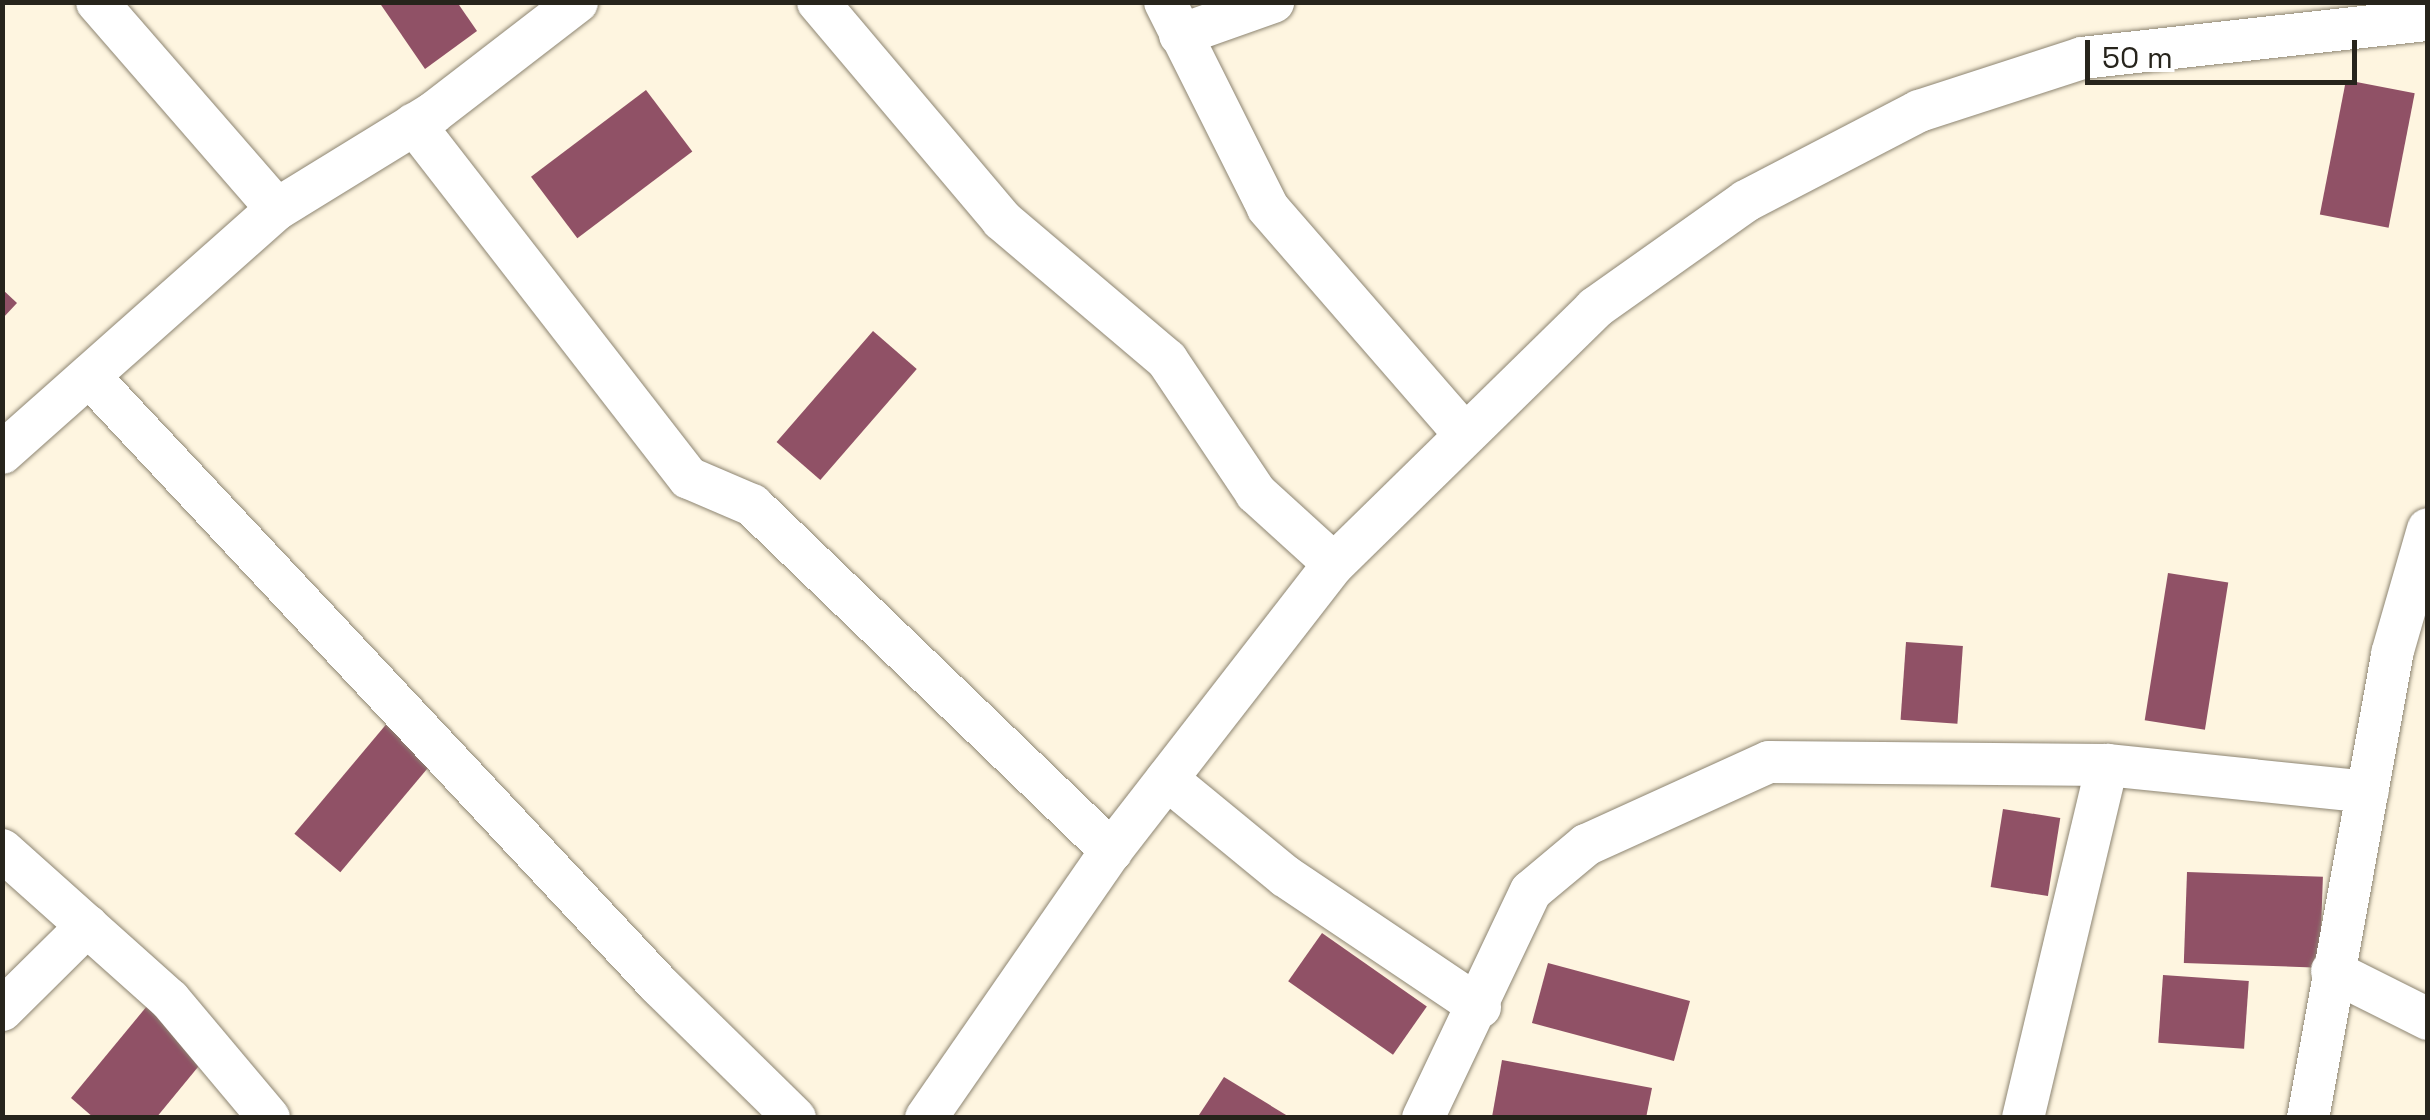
<!DOCTYPE html>
<html>
<head>
<meta charset="utf-8">
<style>
	body { margin:0 }
	#map { position:relative; width:2430px; height:1120px; overflow:hidden; background:#fef5e0; font-family:"Space Grotesk",sans-serif }
	div>[style] { position:absolute }
	.building>* { inset:0; background:#905166; transform-origin:0 0 }
	.roads { filter:drop-shadow(0 0 2px #8d8572) drop-shadow(0 0 2px #8d8572) }
	.minor>* { height:42px; margin:-21px; padding:0 21px; transform-origin:21px; border-radius:21px; background:#fff }
	span { translate:-50% -50%; white-space:nowrap; text-align:center; line-height:1.15; -webkit-text-stroke:10px #fff; paint-order:stroke }
	.frame { position:absolute; inset:0; border:5px solid #27241c; pointer-events:none }
	.scale { position:absolute; left:2085px; top:40px; width:272px; height:45px; box-sizing:border-box; border:5px solid #27241c; border-top:0; padding-left:12px; font-size:30px; line-height:35px; white-space:nowrap; color:#27241c; -webkit-text-stroke:8px #fff; paint-order:stroke }
</style>
</head>
<body>
<div id="map">
	<div class="building">
		<i style="clip-path:polygon(379px 2px,457px 2px,477px 31px,425px 69px)"></i>
		<i style="left:2346px;top:80px;width:70px;height:137px;rotate:11deg"></i>
		<i style="left:646px;top:90px;width:77px;height:144px;rotate:53deg"></i>
		<i style="clip-path:polygon(2px 289px,17px 303px,2px 319px)"></i>
		<i style="left:873px;top:331px;width:58px;height:147px;rotate:41deg"></i>
		<i style="left:2168px;top:573px;width:61px;height:149px;rotate:9deg"></i>
		<i style="left:1906px;top:642px;width:57px;height:78px;rotate:4deg"></i>
		<i style="left:394px;top:715px;width:60px;height:155px;rotate:40deg"></i>
		<i style="left:2003px;top:809px;width:58px;height:79px;rotate:9deg"></i>
		<i style="left:2187px;top:872px;width:136px;height:91px;rotate:2deg"></i>
		<i style="left:1322px;top:933px;width:128px;height:59px;rotate:35deg"></i>
		<i style="left:1548px;top:963px;width:147px;height:62px;rotate:15deg"></i>
		<i style="left:2163px;top:975px;width:86px;height:68px;rotate:4deg"></i>
		<i style="clip-path:polygon(152px 1000px,212px 1050px,156px 1118px,94px 1118px,71px 1098px)"></i>
		<i style="clip-path:polygon(1502px 1060px,1652px 1088px,1646px 1118px,1492px 1117px)"></i>
		<i style="clip-path:polygon(1224px 1077px,1291px 1118px,1197px 1118px)"></i>
	</div>
	<div class="roads">
		<div class="minor">
			<i style="left:97px;top:2px;width:274px;rotate:49deg"></i>
			<i style="left:818px;top:2px;width:285px;rotate:49.8deg"></i>
			<i style="left:1002px;top:220px;width:216px;rotate:40.3deg"></i>
			<i style="left:1167px;top:360px;width:160px;rotate:56.2deg"></i>
			<i style="left:1256px;top:493px;width:105px;rotate:42.3deg"></i>
			<i style="left:1165px;top:2px;width:230px;rotate:63.4deg"></i>
			<i style="left:1268px;top:208px;width:297px;rotate:49deg"></i>
			<i style="left:1180px;top:35px;width:99px;rotate:-19.5deg"></i>
			<i style="left:414px;top:124px;width:448px;rotate:52.2deg"></i>
			<i style="left:689px;top:478px;width:69px;rotate:23.2deg"></i>
			<i style="left:752px;top:505px;width:499px;rotate:43.9deg"></i>
			<i style="left:89px;top:376px;width:836px;rotate:46.89deg"></i>
			<i style="left:660px;top:986px;width:189px;rotate:44.4deg"></i>
			<i style="left:2px;top:453px;width:368px;rotate:-41.6deg"></i>
			<i style="left:277px;top:209px;width:183px;rotate:-31.6deg"></i>
			<i style="left:433px;top:113px;width:182px;rotate:-37.6deg"></i>
			<i style="left:1167px;top:779px;width:153px;rotate:39.4deg"></i>
			<i style="left:1285px;top:876px;width:235px;rotate:33.9deg"></i>
			<i style="left:2px;top:850px;width:225px;rotate:41.8deg"></i>
			<i style="left:170px;top:1000px;width:154px;rotate:50deg"></i>
			<i style="left:2332px;top:971px;width:107px;rotate:26.6deg"></i>
			<i style="left:2px;top:1010px;width:120px;rotate:-44.7deg"></i>
			<i style="left:926px;top:1118px;width:325px;rotate:-55.3deg"></i>
			<i style="left:1111px;top:851px;width:363px;rotate:-52.2deg"></i>
			<i style="left:1334px;top:564px;width:366px;rotate:-44.4deg"></i>
			<i style="left:1595px;top:308px;width:185px;rotate:-35.3deg"></i>
			<i style="left:1746px;top:201px;width:195px;rotate:-27.5deg"></i>
			<i style="left:1919px;top:111px;width:171px;rotate:-18deg"></i>
			<i style="left:2082px;top:58px;width:348px;rotate:-6.3deg"></i>
			<i style="left:1423px;top:1118px;width:251px;rotate:-64.6deg"></i>
			<i style="left:1531px;top:891px;width:72px;rotate:-39.9deg"></i>
			<i style="left:1586px;top:845px;width:201px;rotate:-24.4deg"></i>
			<i style="left:1769px;top:762px;width:338px;rotate:0.5deg"></i>
			<i style="left:2107px;top:765px;width:262px;rotate:5.9deg"></i>
			<i style="left:2023px;top:1118px;width:363px;rotate:-76.6deg"></i>
			<i style="left:2308px;top:1118px;width:472px;rotate:-79.7deg"></i>
			<i style="left:2392px;top:654px;width:130px;rotate:-73.9deg"></i>
		</div>
	</div>
	<div class="frame"></div>
	<div class="scale">50 m</div>
</div>
</body>
</html>
